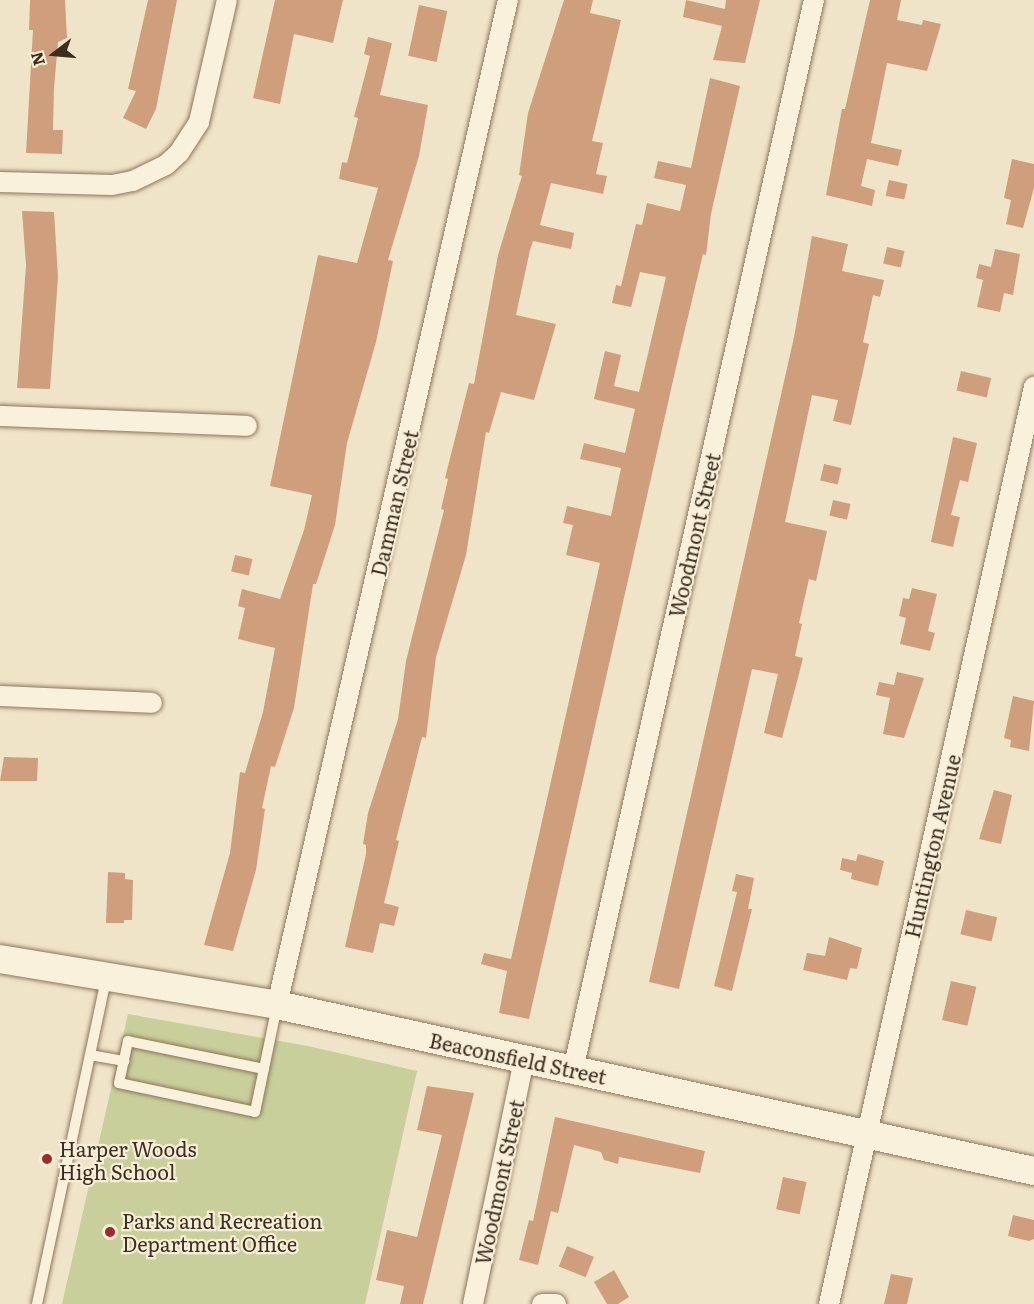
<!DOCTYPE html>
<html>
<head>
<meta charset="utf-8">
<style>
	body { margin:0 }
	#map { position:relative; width:1034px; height:1304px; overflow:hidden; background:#f0e4c8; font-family:Literata,serif }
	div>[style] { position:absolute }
	.green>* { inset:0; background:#c9cf9b }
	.building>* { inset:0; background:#cf9f7d; transform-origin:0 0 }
	.roads { filter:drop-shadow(0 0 2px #8d765c) drop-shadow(0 0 2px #8d765c) }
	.lane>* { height:10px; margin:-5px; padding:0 5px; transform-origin:5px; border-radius:5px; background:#faf1dc }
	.street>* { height:20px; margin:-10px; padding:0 10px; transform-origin:10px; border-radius:10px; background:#faf1dc }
	.secondary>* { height:28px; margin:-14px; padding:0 14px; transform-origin:14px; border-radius:14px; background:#faf1dc }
	.dots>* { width:16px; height:16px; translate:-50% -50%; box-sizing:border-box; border:3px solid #f7eed8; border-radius:50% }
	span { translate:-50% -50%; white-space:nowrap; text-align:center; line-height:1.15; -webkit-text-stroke:4.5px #f7eed8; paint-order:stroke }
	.street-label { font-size:20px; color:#3d2e20 }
	.poi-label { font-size:20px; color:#3d2e20 }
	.left { translate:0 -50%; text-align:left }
	.north { position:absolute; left:24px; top:24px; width:60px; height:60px; -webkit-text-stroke:4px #f7eed8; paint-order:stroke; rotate:254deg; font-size:16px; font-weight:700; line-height:24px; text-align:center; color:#3d2e20 }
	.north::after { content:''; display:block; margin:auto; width:21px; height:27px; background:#3d2e20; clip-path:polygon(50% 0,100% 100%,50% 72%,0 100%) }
</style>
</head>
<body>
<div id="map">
	<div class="green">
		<i style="clip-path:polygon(128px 1014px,308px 1046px,417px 1071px,365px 1304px,62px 1304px)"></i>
	</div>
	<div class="building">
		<i style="clip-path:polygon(30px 0,65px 0,67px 38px,58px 42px,54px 88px,53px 130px,63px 130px,62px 154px,26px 153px,33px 30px,29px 30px)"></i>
		<i style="clip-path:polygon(148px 0,177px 0,156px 109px,146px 129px,123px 118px,136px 91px,128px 89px)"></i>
		<i style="clip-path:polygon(275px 0,343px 0,333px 43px,294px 34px,280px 104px,253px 98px)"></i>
		<i style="clip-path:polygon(564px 0,593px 0,590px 13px,621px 20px,592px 141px,603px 143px,596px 174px,607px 176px,603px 194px,551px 183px,540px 225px,574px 233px,571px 249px,533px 241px,530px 250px,516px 315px,556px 324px,534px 400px,501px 392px,489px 433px,486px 432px,466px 555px,436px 657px,426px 738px,422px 737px,396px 840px,399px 841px,384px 903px,399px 907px,394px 926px,380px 923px,373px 953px,345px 947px,366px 854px,366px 845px,363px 844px,368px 813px,398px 719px,406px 661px,444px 510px,441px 509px,448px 479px,445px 478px,469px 383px,474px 384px,498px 255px,522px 176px,519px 175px,528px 113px)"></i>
		<i style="clip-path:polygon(686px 0,725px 9px,726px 0,760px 0,745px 63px,713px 60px,722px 26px,683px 17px)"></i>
		<i style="clip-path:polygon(870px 0,901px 0,897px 20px,922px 25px,923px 20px,941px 24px,927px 71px,887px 63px,871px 143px,902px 150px,898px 166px,867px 159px,861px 186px,875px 190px,872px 206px,826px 195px,842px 109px,845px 109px)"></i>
		<i style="left:419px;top:5px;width:29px;height:52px;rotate:12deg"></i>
		<i style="clip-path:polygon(368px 37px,392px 43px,380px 95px,428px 105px,419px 156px,388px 260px,393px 261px,376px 342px,347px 443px,335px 525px,316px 584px,313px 584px,294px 708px,275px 767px,271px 766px,262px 808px,265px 809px,256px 870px,233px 951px,204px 945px,230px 853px,240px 772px,245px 773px,263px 712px,275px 648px,238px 639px,245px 608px,238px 606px,242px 589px,280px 599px,304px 530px,312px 495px,270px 486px,318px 255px,357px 263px,378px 188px,339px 179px,342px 162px,347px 163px,358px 118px,354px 117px,370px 56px,364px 54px)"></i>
		<i style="clip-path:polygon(710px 78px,740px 86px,711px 214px,706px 255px,703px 254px,677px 363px,529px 1019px,499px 1013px,507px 971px,481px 964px,484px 953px,511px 959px,600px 563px,566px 555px,573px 525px,563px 523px,567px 506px,611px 516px,621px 468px,580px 459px,584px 443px,625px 453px,635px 409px,594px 399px,601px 368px,605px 351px,621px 355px,614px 386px,639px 392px,666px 277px,640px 272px,631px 307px,612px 303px,616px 285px,621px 286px,636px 224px,642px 225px,647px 203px,680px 211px,686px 185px,654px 178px,658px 161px,691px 168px)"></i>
		<i style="clip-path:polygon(1012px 159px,1034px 164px,1034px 188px,1023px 228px,1006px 224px,1011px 200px,1004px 198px)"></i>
		<i style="left:889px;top:180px;width:19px;height:16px;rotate:12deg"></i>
		<i style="clip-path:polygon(22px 211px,54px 212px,58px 277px,50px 389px,17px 388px,26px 265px)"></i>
		<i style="clip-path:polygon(812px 236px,848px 244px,842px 271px,884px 280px,880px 297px,873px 295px,863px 342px,869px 344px,851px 425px,833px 421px,838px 400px,812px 395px,785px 522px,827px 531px,816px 581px,809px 579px,799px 623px,802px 624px,795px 656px,803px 658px,799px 674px,782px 738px,764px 733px,778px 674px,752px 669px,679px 989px,649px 982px,794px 337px)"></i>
		<i style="left:887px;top:247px;width:18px;height:17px;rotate:13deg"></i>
		<i style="clip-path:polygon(995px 249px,1020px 254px,1013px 295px,1004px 293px,1000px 312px,977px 307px,983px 280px,976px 278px,979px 264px,991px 267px)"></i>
		<i style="left:961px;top:371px;width:31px;height:20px;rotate:13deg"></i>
		<i style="clip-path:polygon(953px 437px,977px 443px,968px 482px,960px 480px,951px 515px,960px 517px,953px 547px,931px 542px)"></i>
		<i style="left:824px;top:464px;width:18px;height:17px;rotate:13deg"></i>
		<i style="left:833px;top:500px;width:18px;height:16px;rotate:13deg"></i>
		<i style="left:235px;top:555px;width:18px;height:17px;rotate:13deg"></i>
		<i style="clip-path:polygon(912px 588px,937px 594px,928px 631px,935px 633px,930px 651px,900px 644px,906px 618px,899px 616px,903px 598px,909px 599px)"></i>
		<i style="clip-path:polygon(897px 672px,924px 678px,904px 738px,883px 734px,890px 698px,876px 695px,879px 682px,894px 685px)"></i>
		<i style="clip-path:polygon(1013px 696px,1034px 701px,1029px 751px,1010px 747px,1011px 740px,1004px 738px)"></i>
		<i style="clip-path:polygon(4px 757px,38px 758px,37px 781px,0 781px)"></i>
		<i style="clip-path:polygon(994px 790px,1012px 795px,1001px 844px,979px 839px)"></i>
		<i style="clip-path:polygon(858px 854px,884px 861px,878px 886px,851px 879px,852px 873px,840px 870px,842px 858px,856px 861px)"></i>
		<i style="clip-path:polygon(108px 872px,125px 873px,125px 879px,133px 880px,132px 920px,124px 920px,124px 923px,106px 923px)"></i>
		<i style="clip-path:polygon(736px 874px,754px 878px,748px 909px,752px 909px,732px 991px,714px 986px,737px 892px,732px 891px)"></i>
		<i style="left:966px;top:910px;width:32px;height:25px;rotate:13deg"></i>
		<i style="clip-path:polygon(829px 937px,862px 948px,857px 969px,850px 968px,847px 980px,803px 970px,807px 953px,825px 956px)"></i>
		<i style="left:951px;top:981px;width:26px;height:40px;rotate:13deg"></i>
		<i style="clip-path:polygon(427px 1086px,474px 1093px,423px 1304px,400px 1304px,404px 1286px,376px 1280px,387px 1230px,417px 1237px,442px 1135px,417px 1130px)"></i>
		<i style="clip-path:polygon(555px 1117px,705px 1151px,700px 1173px,619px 1157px,618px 1164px,604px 1160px,601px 1152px,574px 1145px,558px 1213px,551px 1211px,538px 1265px,519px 1260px,529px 1220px,533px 1221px)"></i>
		<i style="left:783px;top:1177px;width:24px;height:33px;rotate:12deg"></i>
		<i style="clip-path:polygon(1013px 1215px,1034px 1220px,1034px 1239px,1029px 1241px,1008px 1236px)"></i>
		<i style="left:567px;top:1246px;width:29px;height:22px;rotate:22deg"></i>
		<i style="clip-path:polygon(614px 1270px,629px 1297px,618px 1304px,607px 1304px,594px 1282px)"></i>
		<i style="clip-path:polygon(891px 1274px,913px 1278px,907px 1304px,884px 1304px)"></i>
	</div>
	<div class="roads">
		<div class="lane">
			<i style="left:90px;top:1055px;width:35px;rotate:10deg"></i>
			<i style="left:264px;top:1069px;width:139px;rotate:-168.4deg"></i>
			<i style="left:128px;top:1041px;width:43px;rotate:102.1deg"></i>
			<i style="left:119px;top:1083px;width:139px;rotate:12deg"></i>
			<i style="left:255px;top:1112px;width:108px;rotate:-78.3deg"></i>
			<i style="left:37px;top:1304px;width:332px;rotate:-78deg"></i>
		</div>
		<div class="street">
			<i style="left:0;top:182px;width:112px;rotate:1.5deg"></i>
			<i style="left:112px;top:185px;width:21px;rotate:-11deg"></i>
			<i style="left:133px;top:181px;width:37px;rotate:-26deg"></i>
			<i style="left:166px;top:165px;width:18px;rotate:-43deg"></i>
			<i style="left:179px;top:153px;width:37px;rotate:-57deg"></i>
			<i style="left:199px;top:122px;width:125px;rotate:-77.1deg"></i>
			<i style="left:0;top:416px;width:247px;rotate:2.3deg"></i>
			<i style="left:0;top:696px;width:152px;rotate:2.6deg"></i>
			<i style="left:277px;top:1005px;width:1031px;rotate:-77.06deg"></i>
			<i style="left:573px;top:1070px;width:1097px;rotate:-77.31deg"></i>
			<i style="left:473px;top:1304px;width:249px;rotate:-78.2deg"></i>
			<i style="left:542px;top:1304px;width:14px"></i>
			<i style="left:829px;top:1304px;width:940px;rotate:-77.4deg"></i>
		</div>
		<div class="secondary">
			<i style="left:0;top:959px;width:281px;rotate:9.4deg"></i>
			<i style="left:277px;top:1005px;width:775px;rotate:12.37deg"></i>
		</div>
	</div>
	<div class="dots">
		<i style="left:47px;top:1159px;background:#9e2a2b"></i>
		<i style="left:110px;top:1232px;background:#9e2a2b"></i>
	</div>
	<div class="street-label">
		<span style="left:394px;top:503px;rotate:-77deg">Damman Street</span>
		<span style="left:694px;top:535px;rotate:-77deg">Woodmont Street</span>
		<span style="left:932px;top:846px;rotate:-77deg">Huntington Avenue</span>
		<span style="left:518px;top:1058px;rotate:12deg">Beaconsfield Street</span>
		<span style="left:499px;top:1182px;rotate:-78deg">Woodmont Street</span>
	</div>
	<div class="poi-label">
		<span class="left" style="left:59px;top:1160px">Harper Woods<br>High School</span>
		<span class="left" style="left:122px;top:1232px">Parks and Recreation<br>Department Office</span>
	</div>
	<div class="north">N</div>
</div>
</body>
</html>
